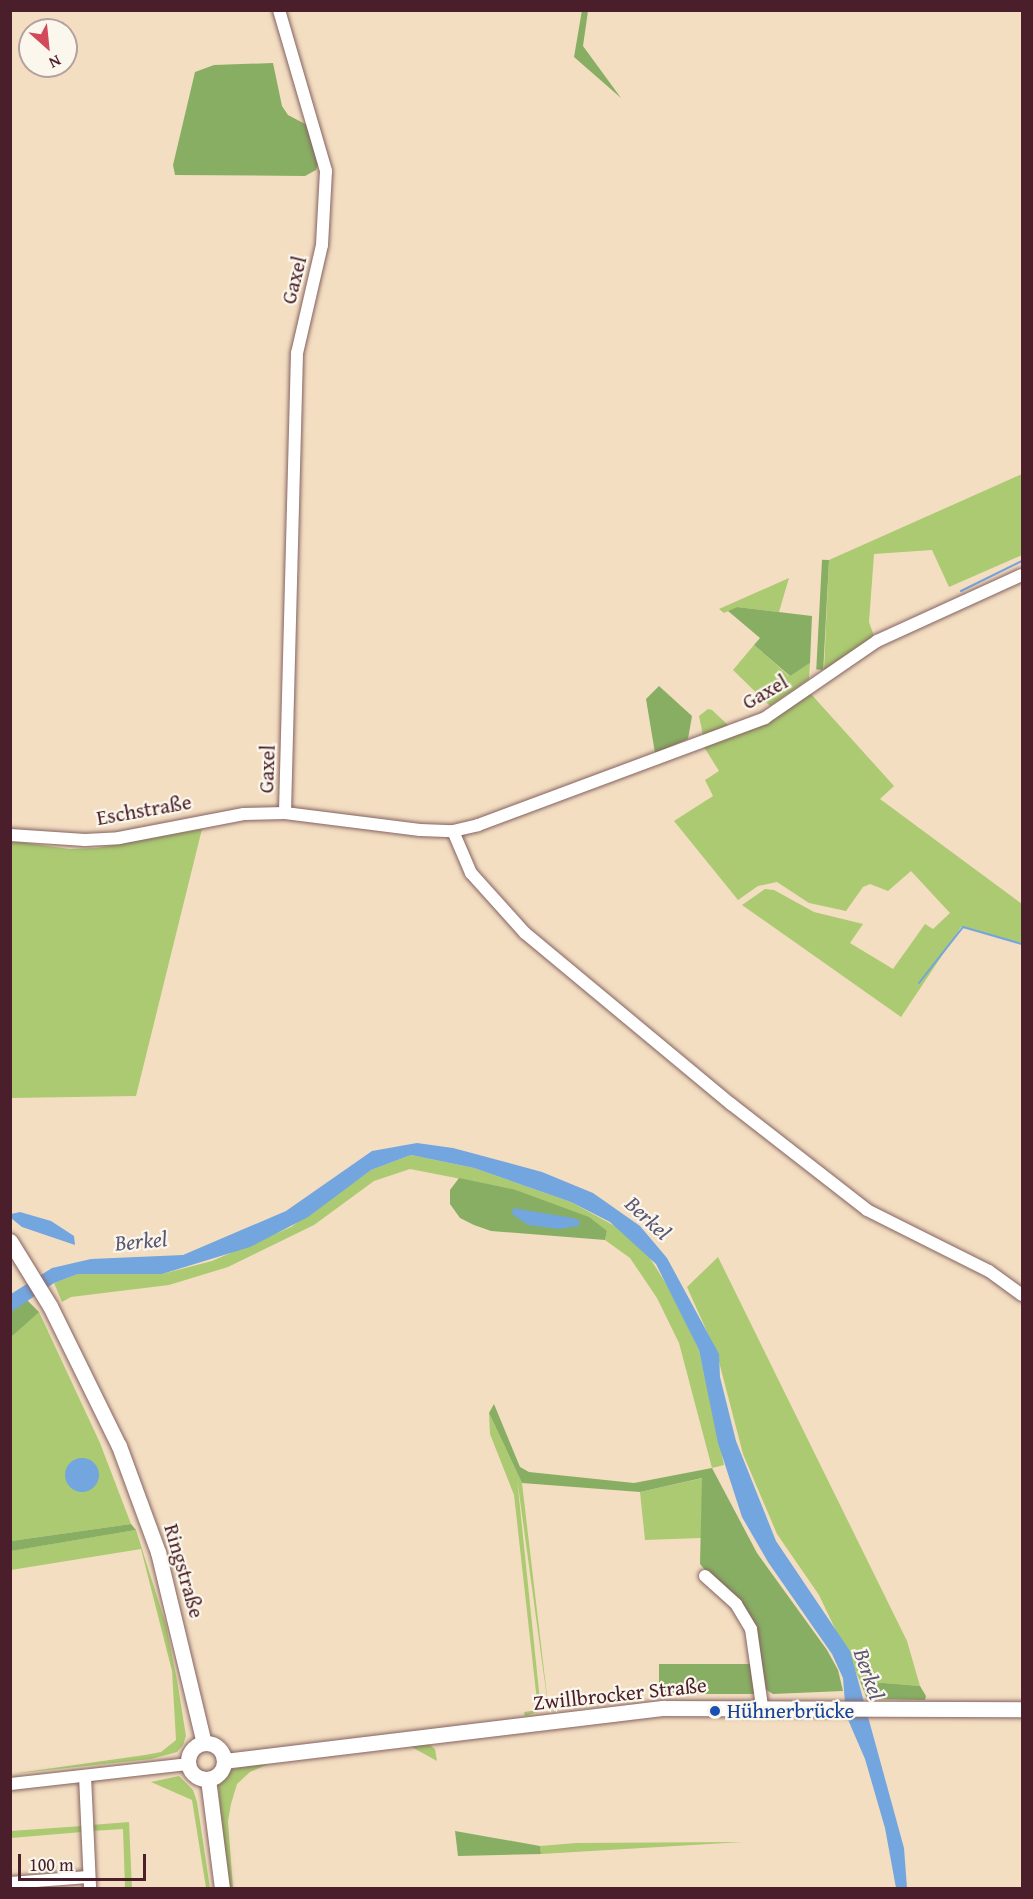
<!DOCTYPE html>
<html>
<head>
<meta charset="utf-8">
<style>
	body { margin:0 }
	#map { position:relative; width:1033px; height:1899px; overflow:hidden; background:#f3dec2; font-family:"Gentium Book Plus",serif }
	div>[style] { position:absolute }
	.green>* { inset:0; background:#abca72 }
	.forest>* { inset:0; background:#88ae64; transform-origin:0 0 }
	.water>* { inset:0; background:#73a5de }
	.round { border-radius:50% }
	.stream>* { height:2px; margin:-1px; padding:0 1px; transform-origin:1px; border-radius:1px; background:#73a5de }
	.roads { filter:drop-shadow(0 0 2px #856260) drop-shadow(0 0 2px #856260) }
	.minor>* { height:12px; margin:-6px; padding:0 6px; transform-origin:6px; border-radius:6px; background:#fff }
	.major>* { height:15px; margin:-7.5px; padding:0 7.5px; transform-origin:7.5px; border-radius:7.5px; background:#fff }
	.major>.ring { margin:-7.5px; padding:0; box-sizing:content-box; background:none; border:15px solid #fff; border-radius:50% }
	.dots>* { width:16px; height:16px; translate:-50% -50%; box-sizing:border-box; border:3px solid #fbf7ec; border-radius:50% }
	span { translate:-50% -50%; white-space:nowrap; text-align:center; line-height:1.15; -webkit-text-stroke:4.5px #fbf7ec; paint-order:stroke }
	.street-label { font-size:21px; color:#4a1f2b }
	.transit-label { font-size:21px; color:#164399 }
	.left { translate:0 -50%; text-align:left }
	.water-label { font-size:22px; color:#5a5573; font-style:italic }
	.frame { position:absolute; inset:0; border:12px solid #4a1f2b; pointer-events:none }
	.north { position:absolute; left:18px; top:18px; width:60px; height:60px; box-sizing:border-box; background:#fbf7ec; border:2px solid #b4a19f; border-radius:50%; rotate:153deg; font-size:16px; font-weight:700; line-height:24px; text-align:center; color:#4a1f2b }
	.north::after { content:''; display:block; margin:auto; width:21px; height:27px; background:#d1495b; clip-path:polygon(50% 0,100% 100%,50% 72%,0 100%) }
	.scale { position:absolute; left:18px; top:1854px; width:128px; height:27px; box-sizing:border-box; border:3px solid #4a1f2b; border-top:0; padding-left:8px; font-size:18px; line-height:21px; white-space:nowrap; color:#4a1f2b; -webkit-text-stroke:4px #fbf7ec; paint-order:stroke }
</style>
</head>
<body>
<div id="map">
	<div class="green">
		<i style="clip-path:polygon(1022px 474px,1022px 555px,949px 587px,932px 550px,874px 554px,869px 622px,874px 636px,824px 670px,829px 560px)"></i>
		<i style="clip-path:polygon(789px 578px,779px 612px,737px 607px,724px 613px,719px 609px)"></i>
		<i style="clip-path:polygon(754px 645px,789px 676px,810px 663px,809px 679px,770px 706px,733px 670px)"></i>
		<i style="clip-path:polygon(811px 694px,894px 786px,880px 799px,1022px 904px,1022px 943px,961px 927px,901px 1017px,742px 905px,765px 889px,774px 890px,814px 912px,863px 924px,850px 943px,893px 969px,925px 924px,933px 929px,950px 913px,911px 871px,888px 891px,870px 884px,863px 887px,846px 911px,809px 903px,777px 882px,758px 886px,738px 900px,674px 821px,713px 796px,705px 780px,719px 771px,704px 747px)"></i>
		<i style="clip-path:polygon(708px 709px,712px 710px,729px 726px,703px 735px,699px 716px)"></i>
		<i style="clip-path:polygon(202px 829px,136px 1096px,11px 1098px,11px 841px,70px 849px,97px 848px)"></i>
		<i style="clip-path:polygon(411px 1155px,474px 1168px,571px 1202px,622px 1230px,646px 1252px,672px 1293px,699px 1350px,724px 1465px,712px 1468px,679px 1343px,657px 1298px,630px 1258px,605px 1240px,607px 1231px,513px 1189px,410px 1169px,374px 1181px,314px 1225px,228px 1267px,169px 1285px,71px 1297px,62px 1302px,54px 1283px,78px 1274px,162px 1274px,212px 1261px,291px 1227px,371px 1170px)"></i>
		<i style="clip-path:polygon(718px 1257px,907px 1641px,920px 1686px,860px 1681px,819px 1595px,777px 1534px,743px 1454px,717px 1354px,687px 1287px)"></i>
		<i style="clip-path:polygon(35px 1312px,39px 1312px,100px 1443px,131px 1524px,11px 1541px,11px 1337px)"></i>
		<i style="clip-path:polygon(489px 1413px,522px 1483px,549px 1713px,517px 1478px,541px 1711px,525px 1716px,524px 1712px,538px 1710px,514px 1495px,490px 1434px)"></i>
		<i style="clip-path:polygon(703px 1478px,701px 1538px,645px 1540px,640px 1492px)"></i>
		<i style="clip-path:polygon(136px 1530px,166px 1625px,177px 1680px,186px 1736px,183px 1745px,177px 1752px,151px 1759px,11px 1774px,145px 1755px,161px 1752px,176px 1740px,172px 1671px,141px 1549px,11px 1570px,10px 1551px)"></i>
		<i style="clip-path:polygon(425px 1741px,435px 1749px,437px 1761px,408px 1745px,273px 1762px,250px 1772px,237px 1784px,231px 1804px,228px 1821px,233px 1888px,227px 1888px,218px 1784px,226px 1771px,282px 1757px)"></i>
		<i style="clip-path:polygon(179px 1776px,193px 1790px,197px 1802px,210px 1888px,206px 1888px,192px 1800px,151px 1782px)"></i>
		<i style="clip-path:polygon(129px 1822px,132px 1888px,125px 1888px,123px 1829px,91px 1831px,91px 1825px)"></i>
		<i style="clip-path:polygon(82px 1826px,82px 1832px,11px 1838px,11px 1831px)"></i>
		<i style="clip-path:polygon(743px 1842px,541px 1854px,540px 1846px,576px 1843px)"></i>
	</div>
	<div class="forest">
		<i style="clip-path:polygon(582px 10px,588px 11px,583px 46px,621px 98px,574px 57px)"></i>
		<i style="clip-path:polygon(273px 63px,282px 106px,288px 115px,307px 125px,319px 163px,316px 170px,305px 176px,175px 175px,173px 165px,195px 72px,214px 65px)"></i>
		<i style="left:829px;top:560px;width:110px;height:7px;rotate:93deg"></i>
		<i style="clip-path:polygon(737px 607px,812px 616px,810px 663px,790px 676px,754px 645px,760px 638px,728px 611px)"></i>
		<i style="clip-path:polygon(659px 686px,692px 716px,688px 739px,655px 753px,646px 699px)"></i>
		<i style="clip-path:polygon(459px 1178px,513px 1189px,589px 1217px,607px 1231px,605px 1240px,491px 1231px,474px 1225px,460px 1218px,450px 1204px,450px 1190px)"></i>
		<i style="clip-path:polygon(26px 1299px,39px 1312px,11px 1337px,11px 1312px)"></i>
		<i style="clip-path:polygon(494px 1404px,520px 1467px,529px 1472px,634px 1483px,712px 1468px,757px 1553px,827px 1650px,838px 1670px,843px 1691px,773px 1694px,765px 1689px,754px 1628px,700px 1564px,702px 1478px,640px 1492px,522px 1483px,489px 1413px)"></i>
		<i style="clip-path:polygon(131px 1524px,136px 1530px,11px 1551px,11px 1541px)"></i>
		<i style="left:756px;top:1664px;width:30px;height:97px;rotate:90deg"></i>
		<i style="clip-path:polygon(860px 1681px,920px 1686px,926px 1696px,925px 1700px,867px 1699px)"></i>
		<i style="clip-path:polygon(455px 1831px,540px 1846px,541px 1854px,458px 1856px)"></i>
	</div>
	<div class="water">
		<i style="clip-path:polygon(417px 1143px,453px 1148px,542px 1172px,593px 1193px,640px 1226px,667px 1258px,719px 1354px,720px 1377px,736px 1441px,776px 1541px,850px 1651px,904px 1848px,907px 1888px,896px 1888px,885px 1828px,865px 1759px,846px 1715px,843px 1678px,832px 1654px,768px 1562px,742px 1517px,718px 1443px,699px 1350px,656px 1264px,610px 1222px,571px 1202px,474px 1168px,411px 1155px,371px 1170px,308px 1217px,250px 1247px,162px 1274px,78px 1274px,54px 1283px,11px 1312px,11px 1294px,52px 1268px,91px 1259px,183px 1255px,286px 1211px,372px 1151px)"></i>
		<i style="clip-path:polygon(513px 1208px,573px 1218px,580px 1221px,579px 1226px,558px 1229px,528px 1225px,512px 1214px)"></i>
		<i style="clip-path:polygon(20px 1212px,51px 1221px,74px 1236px,75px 1245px,22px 1227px,11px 1218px,11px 1214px)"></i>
		<i class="round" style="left:65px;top:1458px;width:34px;height:34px"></i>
	</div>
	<div class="stream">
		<i style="left:961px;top:591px;width:68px;rotate:-26.2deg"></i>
		<i style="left:919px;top:983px;width:71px;rotate:-51.8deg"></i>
		<i style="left:963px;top:927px;width:61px;rotate:16.1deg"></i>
	</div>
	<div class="roads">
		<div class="minor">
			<i style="left:279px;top:10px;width:168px;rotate:73.7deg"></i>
			<i style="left:326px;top:171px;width:74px;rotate:93.1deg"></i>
			<i style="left:322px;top:245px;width:111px;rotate:103deg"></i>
			<i style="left:297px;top:353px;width:460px;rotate:91.5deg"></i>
			<i style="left:453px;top:831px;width:46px;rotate:66.8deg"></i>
			<i style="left:471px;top:873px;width:81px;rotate:48deg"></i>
			<i style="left:525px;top:933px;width:268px;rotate:39.7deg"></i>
			<i style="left:731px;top:1104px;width:172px;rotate:37.9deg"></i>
			<i style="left:867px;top:1210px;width:136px;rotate:26.6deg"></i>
			<i style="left:989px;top:1271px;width:41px;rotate:36deg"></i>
			<i style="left:10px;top:835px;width:75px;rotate:3.8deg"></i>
			<i style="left:85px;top:840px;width:34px;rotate:-3deg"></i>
			<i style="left:119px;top:838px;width:127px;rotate:-10.9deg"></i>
			<i style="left:244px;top:814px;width:41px;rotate:-1.4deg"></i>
			<i style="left:285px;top:813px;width:136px;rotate:7.2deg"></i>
			<i style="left:420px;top:830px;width:33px;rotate:2deg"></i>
			<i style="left:453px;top:831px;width:26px;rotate:-13deg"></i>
			<i style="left:478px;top:825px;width:306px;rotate:-20.4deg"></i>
			<i style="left:765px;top:718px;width:136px;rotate:-34.5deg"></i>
			<i style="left:877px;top:641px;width:159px;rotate:-24.5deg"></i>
			<i style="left:705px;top:1576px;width:42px;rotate:42.1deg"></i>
			<i style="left:736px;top:1604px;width:29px;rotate:59deg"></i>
			<i style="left:751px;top:1629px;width:78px;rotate:81.9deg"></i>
			<i style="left:85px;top:1776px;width:112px;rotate:87.4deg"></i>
			<i style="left:10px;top:1784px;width:179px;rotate:-6.4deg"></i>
			<i style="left:10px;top:1883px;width:78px;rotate:-4.4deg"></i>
		</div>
		<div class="major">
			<i style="left:10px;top:1241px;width:76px;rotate:58.4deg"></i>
			<i style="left:50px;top:1306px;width:156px;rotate:63.8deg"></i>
			<i style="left:119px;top:1446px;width:113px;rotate:69.8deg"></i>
			<i style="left:158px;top:1552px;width:196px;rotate:76.5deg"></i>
			<i class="ring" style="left:188px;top:1743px;width:21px;height:21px"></i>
			<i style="left:224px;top:1761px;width:442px;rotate:-6.9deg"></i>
			<i style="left:663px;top:1708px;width:359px;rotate:0.2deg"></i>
			<i style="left:208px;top:1779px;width:110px;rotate:82.7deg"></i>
		</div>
	</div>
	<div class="dots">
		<i style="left:715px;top:1711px;background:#1a4fb4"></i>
	</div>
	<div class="street-label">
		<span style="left:294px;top:280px;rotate:-76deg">Gaxel</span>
		<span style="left:765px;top:692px;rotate:-30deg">Gaxel</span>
		<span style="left:267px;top:769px;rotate:-88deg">Gaxel</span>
		<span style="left:144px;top:810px;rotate:-10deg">Eschstraße</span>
		<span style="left:184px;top:1571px;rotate:74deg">Ringstraße</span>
		<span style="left:620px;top:1694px;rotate:-6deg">Zwillbrocker Straße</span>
	</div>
	<div class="transit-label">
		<span class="left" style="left:727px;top:1711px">Hühnerbrücke</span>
	</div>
	<div class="water-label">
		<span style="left:648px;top:1218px;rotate:43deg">Berkel</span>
		<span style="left:141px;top:1241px;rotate:-5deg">Berkel</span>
		<span style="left:869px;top:1674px;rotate:71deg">Berkel</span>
	</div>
	<div class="frame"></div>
	<div class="north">N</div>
	<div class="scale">100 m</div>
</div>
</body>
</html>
